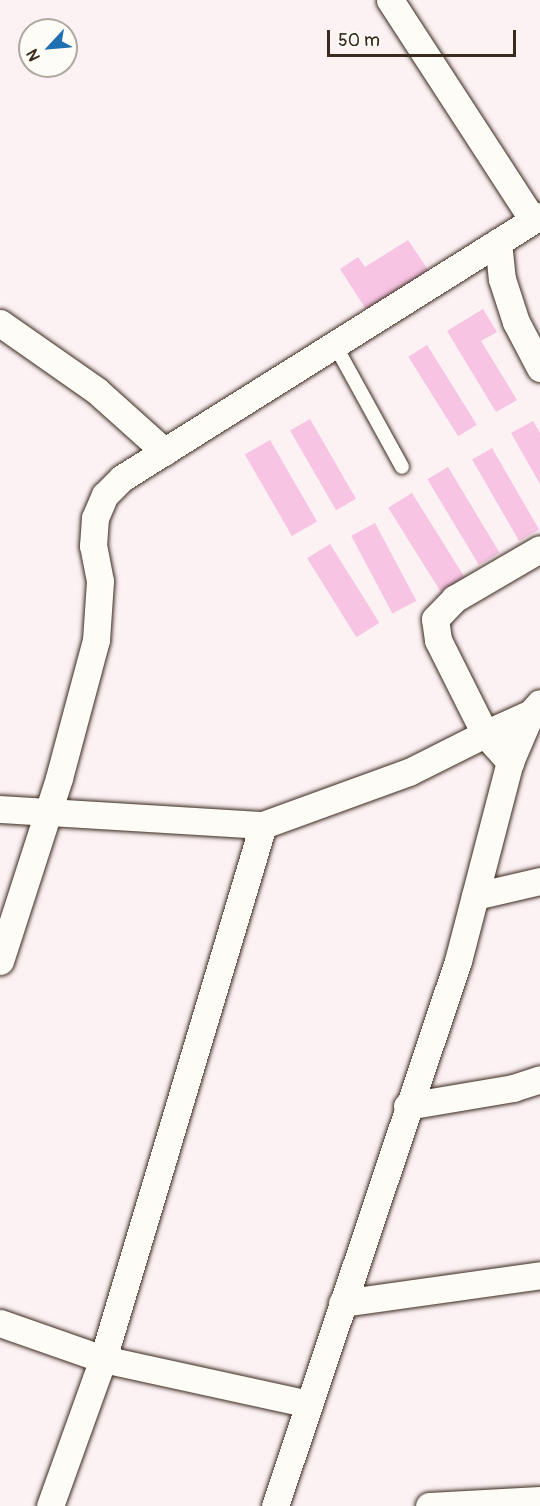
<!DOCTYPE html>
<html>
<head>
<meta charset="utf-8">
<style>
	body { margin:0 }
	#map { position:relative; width:540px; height:1506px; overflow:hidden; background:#fcf1f3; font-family:Pangolin,sans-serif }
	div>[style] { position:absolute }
	.building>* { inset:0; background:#f7c4e3; transform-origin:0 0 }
	.roads { filter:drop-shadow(0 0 2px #3b2a1e) drop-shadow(0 0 2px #3b2a1e) }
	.service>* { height:14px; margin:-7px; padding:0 7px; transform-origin:7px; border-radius:7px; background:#fdfcf7 }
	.minor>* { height:27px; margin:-13.5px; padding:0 13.5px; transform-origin:13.5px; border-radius:13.5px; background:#fdfcf7 }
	span { translate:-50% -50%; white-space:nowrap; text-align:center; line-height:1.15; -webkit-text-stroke:6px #fdfcf7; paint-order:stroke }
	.north { position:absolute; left:18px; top:18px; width:60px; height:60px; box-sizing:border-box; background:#fdfcf7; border:2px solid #afa8a0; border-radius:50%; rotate:244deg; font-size:16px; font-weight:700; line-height:24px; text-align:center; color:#3b2a1e }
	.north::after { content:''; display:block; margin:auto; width:21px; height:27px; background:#1f6fb2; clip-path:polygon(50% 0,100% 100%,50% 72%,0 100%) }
	.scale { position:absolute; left:327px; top:30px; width:189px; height:27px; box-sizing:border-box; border:3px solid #3b2a1e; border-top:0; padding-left:8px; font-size:18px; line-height:21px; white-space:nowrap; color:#3b2a1e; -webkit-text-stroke:4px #fdfcf7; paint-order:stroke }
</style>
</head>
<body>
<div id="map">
	<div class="building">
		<i style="clip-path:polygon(408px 240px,431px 274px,371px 317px,340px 269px,358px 257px,365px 267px)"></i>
		<i style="clip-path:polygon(483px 309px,497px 332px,481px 341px,517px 400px,496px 412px,447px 331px)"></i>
		<i style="left:427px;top:345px;width:94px;height:22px;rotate:58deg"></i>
		<i style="left:310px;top:419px;width:92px;height:23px;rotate:60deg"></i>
		<i style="clip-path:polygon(533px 421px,540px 433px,540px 484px,511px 433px)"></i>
		<i style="left:270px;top:440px;width:94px;height:29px;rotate:60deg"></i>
		<i style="left:492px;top:448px;width:94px;height:23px;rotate:60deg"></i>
		<i style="left:448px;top:467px;width:100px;height:24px;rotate:59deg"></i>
		<i style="left:412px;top:493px;width:99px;height:28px;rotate:58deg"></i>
		<i style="left:375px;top:523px;width:88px;height:27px;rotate:62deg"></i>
		<i style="left:330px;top:544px;width:93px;height:27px;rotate:58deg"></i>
	</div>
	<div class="roads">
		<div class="service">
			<i style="left:335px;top:345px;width:139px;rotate:61.2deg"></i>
		</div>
		<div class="minor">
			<i style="left:390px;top:0;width:262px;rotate:57deg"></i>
			<i style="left:498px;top:242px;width:37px;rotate:84deg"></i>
			<i style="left:502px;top:279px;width:45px;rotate:72deg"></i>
			<i style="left:516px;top:322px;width:52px;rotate:62.4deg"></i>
			<i style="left:0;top:323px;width:118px;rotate:35deg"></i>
			<i style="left:97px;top:391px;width:91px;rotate:41.9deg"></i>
			<i style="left:531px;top:713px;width:51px;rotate:155.5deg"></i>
			<i style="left:485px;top:734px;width:105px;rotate:-116.6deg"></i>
			<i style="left:438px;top:640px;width:21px;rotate:-98deg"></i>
			<i style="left:435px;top:619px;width:28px;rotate:-46deg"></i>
			<i style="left:454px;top:599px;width:99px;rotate:-30.2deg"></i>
			<i style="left:0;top:809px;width:263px;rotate:3.5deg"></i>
			<i style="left:475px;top:896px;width:67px;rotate:-13deg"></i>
			<i style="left:0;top:961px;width:192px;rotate:-72.1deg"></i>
			<i style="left:59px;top:778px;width:143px;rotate:-75deg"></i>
			<i style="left:96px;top:640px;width:59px;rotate:-86.1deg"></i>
			<i style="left:100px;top:581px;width:36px;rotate:-101deg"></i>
			<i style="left:93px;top:546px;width:28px;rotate:-86deg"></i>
			<i style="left:95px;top:518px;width:25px;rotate:-67deg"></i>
			<i style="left:105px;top:495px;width:24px;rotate:-45deg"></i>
			<i style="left:122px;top:478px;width:493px;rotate:-32.1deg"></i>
			<i style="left:407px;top:1106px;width:108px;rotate:-9.6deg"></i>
			<i style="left:513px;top:1088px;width:28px;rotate:-18deg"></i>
			<i style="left:342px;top:1303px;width:200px;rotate:-8deg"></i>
			<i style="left:0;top:1323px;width:109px;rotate:19.3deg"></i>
			<i style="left:103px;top:1359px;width:211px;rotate:12.3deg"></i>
			<i style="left:50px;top:1506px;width:156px;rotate:-70.2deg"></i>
			<i style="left:103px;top:1359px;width:557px;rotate:-73.32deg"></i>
			<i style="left:263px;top:825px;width:155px;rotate:-20deg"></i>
			<i style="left:409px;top:772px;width:85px;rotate:-26.6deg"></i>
			<i style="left:485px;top:734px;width:38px;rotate:48deg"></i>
			<i style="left:275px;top:1506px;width:575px;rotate:-71.44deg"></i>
			<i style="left:458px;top:961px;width:206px;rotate:-75.4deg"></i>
			<i style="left:510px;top:762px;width:53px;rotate:-66.8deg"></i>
			<i style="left:531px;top:713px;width:13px;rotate:-48deg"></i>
			<i style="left:429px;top:1506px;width:111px;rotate:-3.1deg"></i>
		</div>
	</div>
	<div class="north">N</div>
	<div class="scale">50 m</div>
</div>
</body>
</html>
